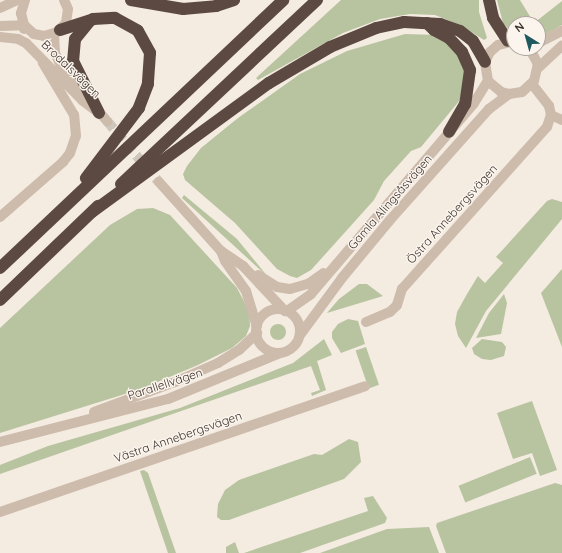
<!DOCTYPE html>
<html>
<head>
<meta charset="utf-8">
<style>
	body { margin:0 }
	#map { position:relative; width:562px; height:553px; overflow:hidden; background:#f4ebe1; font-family:Quicksand,sans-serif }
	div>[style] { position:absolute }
	.green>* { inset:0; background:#b8c4a0; transform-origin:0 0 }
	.round { border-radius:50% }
	.minor-tunnel>* { height:10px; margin-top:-5px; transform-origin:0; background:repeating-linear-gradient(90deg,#cfc6bd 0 10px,transparent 0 15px) }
	.minor>* { height:10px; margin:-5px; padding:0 5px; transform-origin:5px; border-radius:5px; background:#cdbbac }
	.minor>.ring { margin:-5px; padding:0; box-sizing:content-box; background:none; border:10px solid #cdbbac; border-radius:50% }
	.highway>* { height:12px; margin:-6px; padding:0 6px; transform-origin:6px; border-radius:6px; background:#5c4a42 }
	span { translate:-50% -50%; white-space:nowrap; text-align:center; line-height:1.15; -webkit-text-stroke:3px #fbf5ee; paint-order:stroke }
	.street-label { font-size:12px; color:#3b302b }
	.north { position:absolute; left:506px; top:16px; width:40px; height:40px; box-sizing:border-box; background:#fbf5ee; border:1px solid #aea6a0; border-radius:50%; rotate:323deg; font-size:11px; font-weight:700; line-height:16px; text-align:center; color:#3b302b }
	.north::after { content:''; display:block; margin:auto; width:14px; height:18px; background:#1f5a5e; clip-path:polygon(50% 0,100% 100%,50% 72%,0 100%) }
</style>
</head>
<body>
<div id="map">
	<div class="green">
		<i style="clip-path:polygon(341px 0,479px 0,479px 12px,487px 38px,484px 40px,460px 25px,435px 15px,410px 14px,380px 19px,343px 33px,258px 80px,256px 78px)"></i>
		<i style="clip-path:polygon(497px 0,520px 0,534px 23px,562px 1px,562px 25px,538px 38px,538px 24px,514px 24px,514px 35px,503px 23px)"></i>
		<i style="clip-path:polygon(405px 34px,437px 35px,452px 47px,464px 63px,465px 75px,460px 100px,421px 147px,411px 151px,384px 181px,374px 200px,311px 270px,297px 278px,290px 276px,277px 269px,235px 223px,185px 180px,183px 174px,187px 166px,201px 148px,238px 118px,300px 74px,347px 51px)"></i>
		<i style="clip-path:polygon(184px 195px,237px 239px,268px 277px,182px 198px)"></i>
		<i style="clip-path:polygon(552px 199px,562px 202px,562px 219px,486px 311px,466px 348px,458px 336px,455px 324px,457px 312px,467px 294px,478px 276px,485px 283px,503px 263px,496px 257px,547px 201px)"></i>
		<i style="clip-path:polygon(153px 208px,170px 215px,237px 288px,249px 311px,250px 326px,246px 336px,232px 348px,198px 365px,141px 389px,0 433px,0 328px,110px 225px,137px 209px)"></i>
		<i style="clip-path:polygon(562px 269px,562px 347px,541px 293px)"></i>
		<i style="clip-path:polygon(359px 284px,367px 284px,383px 296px,327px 313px,339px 299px)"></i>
		<i style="clip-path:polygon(504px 294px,507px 303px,501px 334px,476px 338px,489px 313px)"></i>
		<i style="clip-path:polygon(348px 319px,358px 321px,365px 344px,341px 353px,332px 338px,332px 332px,338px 324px)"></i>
		<i class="round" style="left:270px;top:324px;width:16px;height:16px"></i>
		<i style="clip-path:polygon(324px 339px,332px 355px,317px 361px,326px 390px,312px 396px,311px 393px,320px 390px,311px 366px,0 474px,0 465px,48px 446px,180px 408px,293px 363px)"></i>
		<i style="clip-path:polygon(482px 339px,502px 342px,506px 347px,504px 356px,491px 360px,482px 359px,474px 354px,472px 348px)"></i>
		<i style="left:366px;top:347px;width:40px;height:11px;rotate:71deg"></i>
		<i style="clip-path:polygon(532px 401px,557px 470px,540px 476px,532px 453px,513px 459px,497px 413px)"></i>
		<i style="clip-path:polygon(349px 439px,358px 442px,361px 462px,344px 479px,229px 520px,221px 520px,217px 517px,218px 504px,225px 490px,239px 480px,314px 454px,322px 455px)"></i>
		<i style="left:530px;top:457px;width:18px;height:77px;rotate:68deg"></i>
		<i style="clip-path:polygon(144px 470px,148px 473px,176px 553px,168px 553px,140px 471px)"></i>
		<i style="clip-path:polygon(555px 483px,562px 485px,562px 553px,446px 553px,436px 526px,437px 523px)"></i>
		<i style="clip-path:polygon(373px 496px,387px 518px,385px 523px,300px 553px,244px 553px,368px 511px,364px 498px)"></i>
		<i style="clip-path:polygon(429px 527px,439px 553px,320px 553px,387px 529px)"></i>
		<i style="clip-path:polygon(235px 542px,239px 553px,226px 553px,226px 547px)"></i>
	</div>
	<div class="minor-tunnel">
		<i style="left:107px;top:121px;width:80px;rotate:49.6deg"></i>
	</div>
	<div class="minor">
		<i style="left:25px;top:0;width:14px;rotate:107deg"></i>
		<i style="left:21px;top:13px;width:12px;rotate:76deg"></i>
		<i style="left:24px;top:25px;width:13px;rotate:42deg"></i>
		<i style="left:34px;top:34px;width:10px;rotate:11deg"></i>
		<i style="left:44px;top:36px;width:14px;rotate:-17deg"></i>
		<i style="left:57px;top:32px;width:13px;rotate:-45deg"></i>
		<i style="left:66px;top:23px;width:14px;rotate:-82deg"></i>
		<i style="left:68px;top:9px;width:10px;rotate:-114deg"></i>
		<i style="left:0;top:8px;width:19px;rotate:-25deg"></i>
		<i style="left:0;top:26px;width:24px;rotate:-2deg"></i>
		<i style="left:24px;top:25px;width:4px;rotate:90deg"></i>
		<i style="left:54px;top:34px;width:19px;rotate:87deg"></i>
		<i style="left:55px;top:53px;width:17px;rotate:65deg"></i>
		<i style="left:62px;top:68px;width:70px;rotate:49.7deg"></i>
		<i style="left:0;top:37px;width:18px;rotate:6deg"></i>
		<i style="left:18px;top:39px;width:9px;rotate:27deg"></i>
		<i style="left:26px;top:43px;width:81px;rotate:45.5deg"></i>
		<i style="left:83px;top:101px;width:20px;rotate:37deg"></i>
		<i style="left:514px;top:41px;width:16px;rotate:166deg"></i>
		<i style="left:498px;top:45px;width:11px;rotate:139deg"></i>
		<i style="left:490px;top:52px;width:11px;rotate:117deg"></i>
		<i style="left:485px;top:62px;width:19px;rotate:81deg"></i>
		<i style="left:488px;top:81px;width:17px;rotate:40deg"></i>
		<i style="left:501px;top:92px;width:8px;rotate:14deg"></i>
		<i style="left:509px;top:94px;width:13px;rotate:-9deg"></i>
		<i style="left:522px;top:92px;width:16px;rotate:-43deg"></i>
		<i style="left:534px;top:81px;width:17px;rotate:-77deg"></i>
		<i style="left:538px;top:64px;width:18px;rotate:-119deg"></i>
		<i style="left:538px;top:43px;width:27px;rotate:-27deg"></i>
		<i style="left:538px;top:68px;width:33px;rotate:-43deg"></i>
		<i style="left:532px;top:84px;width:28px;rotate:52deg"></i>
		<i style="left:549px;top:106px;width:9px;rotate:77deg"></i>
		<i style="left:551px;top:115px;width:12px;rotate:24deg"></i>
		<i style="left:159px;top:182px;width:93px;rotate:48.1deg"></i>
		<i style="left:221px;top:251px;width:27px;rotate:34deg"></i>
		<i style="left:243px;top:266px;width:62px;rotate:47deg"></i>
		<i style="left:0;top:217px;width:84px;rotate:-41.1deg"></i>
		<i style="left:63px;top:162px;width:11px;rotate:-52deg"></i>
		<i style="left:70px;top:153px;width:18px;rotate:-71deg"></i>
		<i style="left:76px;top:136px;width:21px;rotate:-95deg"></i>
		<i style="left:74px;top:115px;width:61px;rotate:-120.8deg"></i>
		<i style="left:221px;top:251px;width:11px;rotate:68deg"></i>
		<i style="left:225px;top:261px;width:37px;rotate:55deg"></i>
		<i style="left:246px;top:291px;width:37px;rotate:73deg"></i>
		<i style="left:258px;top:275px;width:22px;rotate:32deg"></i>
		<i style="left:277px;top:287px;width:13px;rotate:9deg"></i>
		<i style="left:290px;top:289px;width:19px;rotate:-16deg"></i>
		<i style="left:308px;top:284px;width:19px;rotate:-35deg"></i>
		<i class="ring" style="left:256px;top:309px;width:34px;height:34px"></i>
		<i style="left:287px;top:311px;width:29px;rotate:-35deg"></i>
		<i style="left:311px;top:294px;width:251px;rotate:-49.5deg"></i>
		<i style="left:474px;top:103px;width:26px;rotate:-58deg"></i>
		<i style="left:366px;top:322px;width:26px;rotate:-23deg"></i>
		<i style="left:390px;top:312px;width:10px;rotate:-45deg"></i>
		<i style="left:397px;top:305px;width:17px;rotate:-73deg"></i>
		<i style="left:402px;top:289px;width:217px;rotate:-48.2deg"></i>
		<i style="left:547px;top:127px;width:13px;rotate:-72deg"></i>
		<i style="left:300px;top:335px;width:71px;rotate:-53.6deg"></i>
		<i style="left:342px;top:278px;width:75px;rotate:-50.4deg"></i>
		<i style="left:390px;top:220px;width:149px;rotate:-48.3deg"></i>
		<i style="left:489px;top:109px;width:25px;rotate:-37deg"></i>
		<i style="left:94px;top:412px;width:86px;rotate:-20.3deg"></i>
		<i style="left:175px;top:382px;width:47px;rotate:-23.8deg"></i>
		<i style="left:218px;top:363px;width:25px;rotate:-32deg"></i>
		<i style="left:239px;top:350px;width:25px;rotate:-43deg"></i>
		<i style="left:0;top:442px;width:173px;rotate:-14.4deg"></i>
		<i style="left:168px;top:399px;width:121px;rotate:-22.3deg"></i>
		<i style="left:0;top:512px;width:386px;rotate:-19deg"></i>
	</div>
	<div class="highway">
		<i style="left:131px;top:0;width:53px;rotate:9.8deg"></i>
		<i style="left:183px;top:9px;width:33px;rotate:-5deg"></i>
		<i style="left:216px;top:6px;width:19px;rotate:-18deg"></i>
		<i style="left:489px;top:0;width:18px;rotate:77deg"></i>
		<i style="left:493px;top:18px;width:27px;rotate:57deg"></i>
		<i style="left:89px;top:22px;width:22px;rotate:129deg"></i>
		<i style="left:75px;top:39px;width:22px;rotate:95deg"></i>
		<i style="left:73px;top:61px;width:58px;rotate:63.4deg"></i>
		<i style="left:427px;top:23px;width:10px;rotate:45deg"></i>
		<i style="left:434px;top:30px;width:17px;rotate:28deg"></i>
		<i style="left:449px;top:38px;width:19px;rotate:47deg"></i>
		<i style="left:462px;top:52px;width:20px;rotate:66deg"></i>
		<i style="left:470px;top:70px;width:34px;rotate:98deg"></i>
		<i style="left:465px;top:104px;width:32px;rotate:120deg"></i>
		<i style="left:60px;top:30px;width:35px;rotate:-18deg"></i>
		<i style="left:93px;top:19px;width:22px;rotate:-3deg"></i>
		<i style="left:115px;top:18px;width:26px;rotate:29deg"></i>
		<i style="left:138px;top:31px;width:25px;rotate:61deg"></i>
		<i style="left:150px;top:53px;width:31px;rotate:94deg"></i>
		<i style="left:148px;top:84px;width:26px;rotate:111deg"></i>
		<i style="left:139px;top:108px;width:88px;rotate:127.1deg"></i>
		<i style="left:121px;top:184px;width:269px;rotate:-43.2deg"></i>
		<i style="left:92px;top:212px;width:219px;rotate:-36.1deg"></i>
		<i style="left:269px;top:83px;width:71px;rotate:-30.5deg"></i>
		<i style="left:330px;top:47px;width:50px;rotate:-22.4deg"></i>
		<i style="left:376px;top:28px;width:29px;rotate:-12deg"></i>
		<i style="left:404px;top:22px;width:36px;rotate:3deg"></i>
		<i style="left:440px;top:24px;width:21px;rotate:19deg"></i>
		<i style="left:460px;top:31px;width:16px;rotate:38deg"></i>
		<i style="left:473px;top:41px;width:24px;rotate:60deg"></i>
		<i style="left:0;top:268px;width:390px;rotate:-43.4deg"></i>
		<i style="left:0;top:300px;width:136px;rotate:-43.8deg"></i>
	</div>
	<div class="street-label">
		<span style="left:71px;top:69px;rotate:44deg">Brodalsvägen</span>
		<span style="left:390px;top:202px;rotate:-49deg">Gamla Alingsåsvägen</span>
		<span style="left:452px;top:214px;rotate:-48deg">Östra Annebergsvägen</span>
		<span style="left:165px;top:384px;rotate:-18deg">Parallellvägen</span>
		<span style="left:178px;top:437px;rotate:-19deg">Västra Annebergsvägen</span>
	</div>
	<div class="north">N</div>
</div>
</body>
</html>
